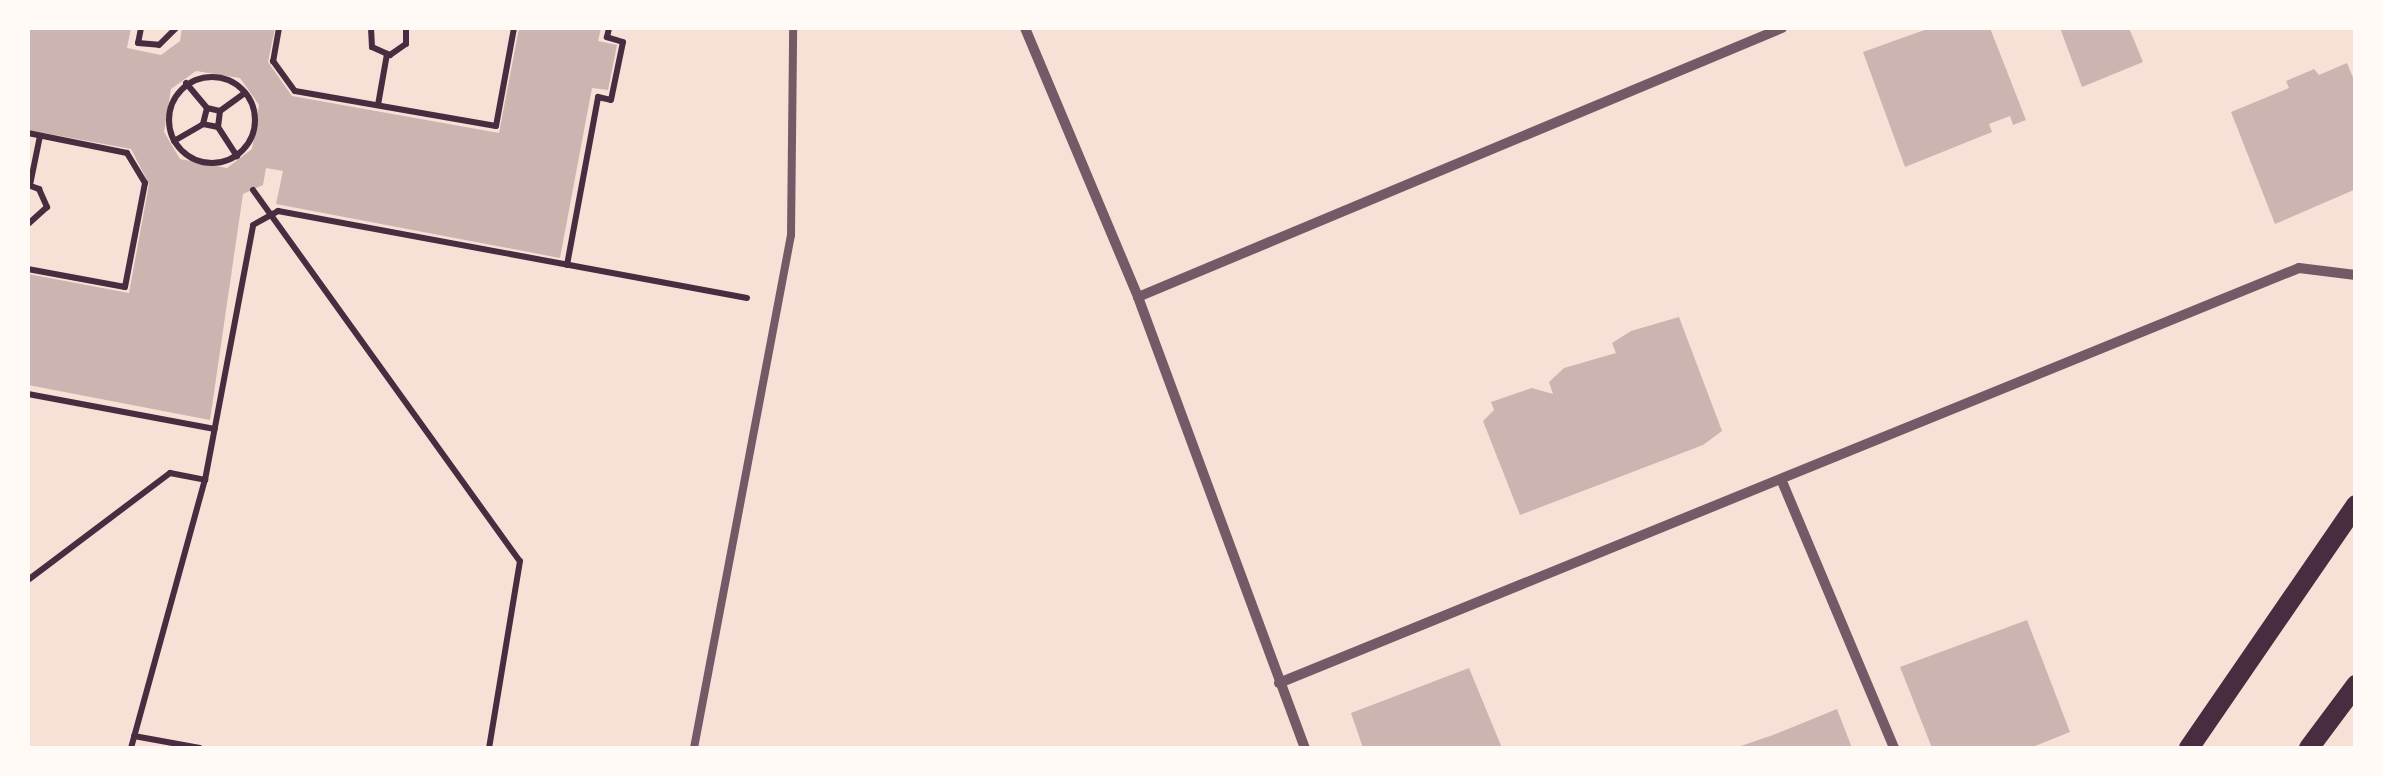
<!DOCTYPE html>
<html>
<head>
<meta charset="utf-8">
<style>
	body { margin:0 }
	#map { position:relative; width:2383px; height:776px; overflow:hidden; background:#f7e1d7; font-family:"Roboto Condensed",sans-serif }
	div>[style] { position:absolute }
	.building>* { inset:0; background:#ccb4b1 }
	.path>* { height:6px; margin:-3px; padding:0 3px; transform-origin:3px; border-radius:3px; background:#4a2c40 }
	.path>.ring { margin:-3px; padding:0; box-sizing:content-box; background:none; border:6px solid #4a2c40; border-radius:50% }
	.service>* { height:8px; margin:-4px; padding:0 4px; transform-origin:4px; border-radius:4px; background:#755966 }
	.minor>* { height:10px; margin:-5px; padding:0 5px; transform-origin:5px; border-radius:5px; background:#755966 }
	.secondary>* { height:20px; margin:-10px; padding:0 10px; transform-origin:10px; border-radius:10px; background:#4a2c40 }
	span { translate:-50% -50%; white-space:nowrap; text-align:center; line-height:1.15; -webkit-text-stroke:10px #fffaf5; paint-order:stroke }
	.frame { position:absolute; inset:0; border:30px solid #fffaf5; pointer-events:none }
</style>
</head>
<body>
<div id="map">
	<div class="building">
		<i style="clip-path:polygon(evenodd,28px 28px,131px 28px,127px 48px,161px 55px,180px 41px,182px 28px,275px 28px,268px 62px,292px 96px,499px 133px,519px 28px,601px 28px,598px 41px,617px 45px,608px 90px,592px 88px,560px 258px,276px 204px,283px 171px,266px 168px,263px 185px,243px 194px,210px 420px,28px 385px,28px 274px,129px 293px,149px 184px,131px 149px,28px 130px,28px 28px,196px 71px,240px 78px,259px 105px,252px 149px,227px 168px,180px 159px,164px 132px,171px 89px,196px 71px)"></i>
		<i style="clip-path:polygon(1930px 28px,1990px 28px,2026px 120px,2013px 125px,2010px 116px,1989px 124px,1992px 132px,1905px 167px,1863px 52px)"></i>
		<i style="clip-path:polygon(2060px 28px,2129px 28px,2143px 62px,2082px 87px)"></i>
		<i style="clip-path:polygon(2347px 63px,2356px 85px,2356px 189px,2275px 224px,2231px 112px,2289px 88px,2286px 81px,2314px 69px,2319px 75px)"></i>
		<i style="clip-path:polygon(1679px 317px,1722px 431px,1703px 445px,1520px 515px,1483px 421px,1494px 410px,1491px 402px,1532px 388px,1553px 394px,1549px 382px,1564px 368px,1616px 353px,1612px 343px,1631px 331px)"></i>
		<i style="clip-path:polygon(2027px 620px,2070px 732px,2030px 748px,1932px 748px,1900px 667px)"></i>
		<i style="clip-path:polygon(1469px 668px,1502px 748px,1363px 748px,1351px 713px)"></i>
		<i style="clip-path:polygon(1837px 709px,1852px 748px,1735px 748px,1773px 735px)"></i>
	</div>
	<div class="path">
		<i style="left:141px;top:28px;width:15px;rotate:101deg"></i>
		<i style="left:138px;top:43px;width:21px;rotate:5deg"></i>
		<i style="left:159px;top:45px;width:24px;rotate:-45deg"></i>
		<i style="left:279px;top:28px;width:34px;rotate:100deg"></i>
		<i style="left:273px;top:61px;width:37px;rotate:54deg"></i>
		<i style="left:295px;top:91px;width:204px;rotate:9.9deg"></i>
		<i style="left:496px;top:126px;width:100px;rotate:-79.6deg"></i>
		<i style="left:371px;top:28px;width:19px;rotate:87deg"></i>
		<i style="left:372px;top:47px;width:20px;rotate:24deg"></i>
		<i style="left:390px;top:55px;width:19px;rotate:-35deg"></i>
		<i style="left:406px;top:44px;width:16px;rotate:-90deg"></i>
		<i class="ring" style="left:169px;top:77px;width:80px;height:80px"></i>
		<i style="left:186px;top:83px;width:33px;rotate:50deg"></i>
		<i style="left:378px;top:105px;width:52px;rotate:-80deg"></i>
		<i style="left:220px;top:111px;width:16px;rotate:97deg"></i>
		<i style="left:218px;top:127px;width:15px;rotate:-169deg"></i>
		<i style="left:203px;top:124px;width:16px;rotate:-76deg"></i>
		<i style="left:207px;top:108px;width:13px;rotate:13deg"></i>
		<i style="left:220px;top:111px;width:31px;rotate:-36deg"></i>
		<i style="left:218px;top:127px;width:35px;rotate:57deg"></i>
		<i style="left:28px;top:133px;width:101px;rotate:11.4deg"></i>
		<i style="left:127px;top:153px;width:35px;rotate:59deg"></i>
		<i style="left:145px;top:183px;width:106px;rotate:100.9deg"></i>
		<i style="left:125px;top:287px;width:99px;rotate:-169.5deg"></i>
		<i style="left:174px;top:141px;width:34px;rotate:-30deg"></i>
		<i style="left:28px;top:185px;width:12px;rotate:20deg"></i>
		<i style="left:39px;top:189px;width:20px;rotate:66deg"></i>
		<i style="left:47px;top:207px;width:25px;rotate:138deg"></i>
		<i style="left:30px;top:185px;width:50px;rotate:-78.5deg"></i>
		<i style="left:253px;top:190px;width:457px;rotate:54.3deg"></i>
		<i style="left:520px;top:561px;width:190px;rotate:99.4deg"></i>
		<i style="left:567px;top:265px;width:171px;rotate:-79.5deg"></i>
		<i style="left:598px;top:97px;width:13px;rotate:13deg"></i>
		<i style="left:611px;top:100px;width:59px;rotate:-78.3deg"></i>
		<i style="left:623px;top:42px;width:17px;rotate:-163deg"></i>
		<i style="left:607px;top:37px;width:9px;rotate:-77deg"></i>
		<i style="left:28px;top:394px;width:190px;rotate:10.6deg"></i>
		<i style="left:28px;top:580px;width:178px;rotate:-37deg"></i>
		<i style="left:170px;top:473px;width:36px;rotate:11deg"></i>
		<i style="left:134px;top:736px;width:67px;rotate:10.3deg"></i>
		<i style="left:131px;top:748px;width:278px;rotate:-74.6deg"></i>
		<i style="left:205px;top:480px;width:259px;rotate:-79.3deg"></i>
		<i style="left:253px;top:225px;width:29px;rotate:-29deg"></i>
		<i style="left:278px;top:211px;width:477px;rotate:10.5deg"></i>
	</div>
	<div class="service">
		<i style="left:694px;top:748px;width:522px;rotate:-79.29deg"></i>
		<i style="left:791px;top:235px;width:207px;rotate:-89.4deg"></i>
	</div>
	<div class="minor">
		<i style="left:1025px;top:28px;width:292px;rotate:67.2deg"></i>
		<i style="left:1138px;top:297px;width:481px;rotate:69.7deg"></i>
		<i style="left:1138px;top:297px;width:698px;rotate:-22.67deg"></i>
		<i style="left:1781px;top:479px;width:292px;rotate:67.2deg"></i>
		<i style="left:1279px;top:683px;width:1101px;rotate:-22.14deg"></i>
		<i style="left:2299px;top:268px;width:57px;rotate:7deg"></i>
	</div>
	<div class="secondary">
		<i style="left:2189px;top:748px;width:295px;rotate:-55.5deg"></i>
		<i style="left:2309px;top:748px;width:79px;rotate:-53.3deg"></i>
	</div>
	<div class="frame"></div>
</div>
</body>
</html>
